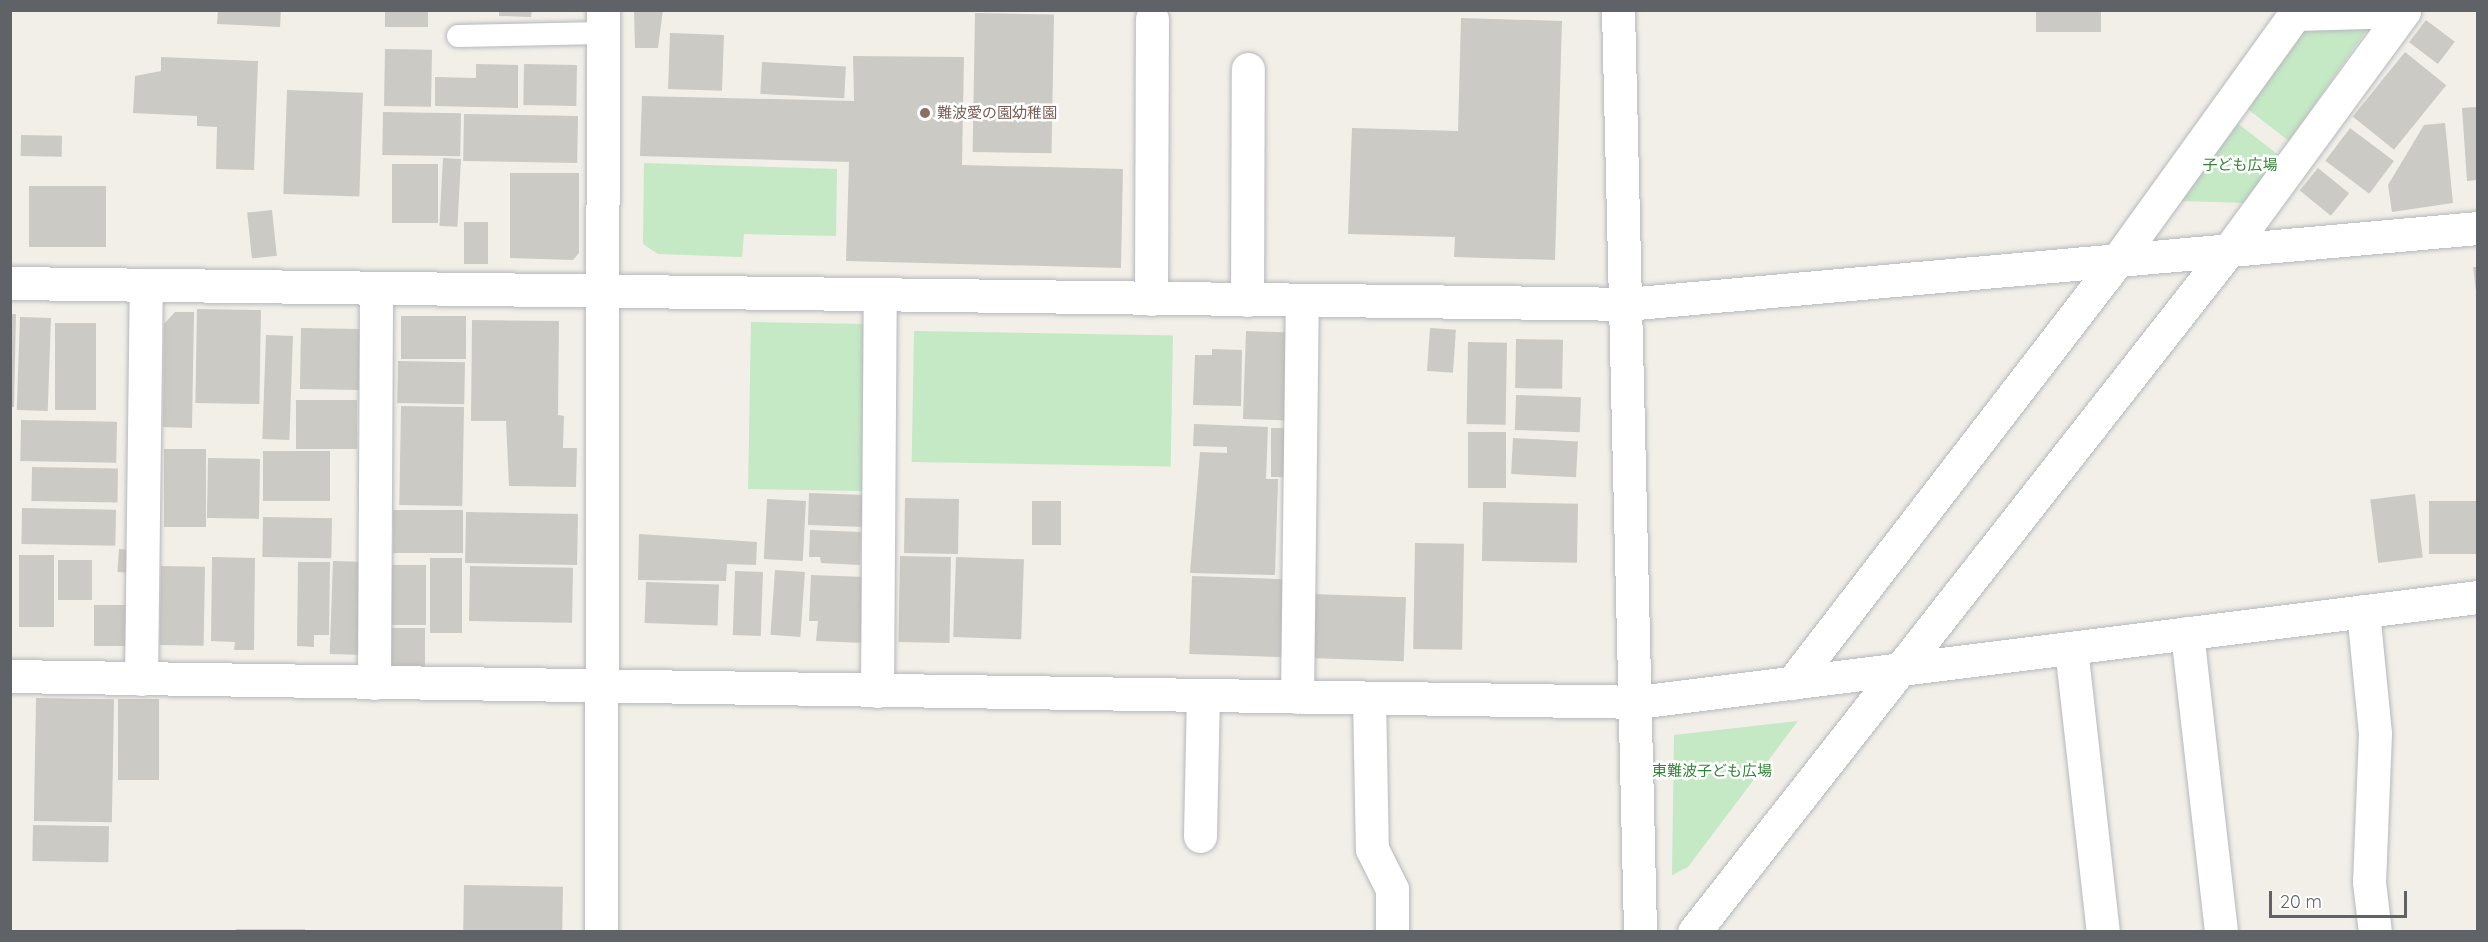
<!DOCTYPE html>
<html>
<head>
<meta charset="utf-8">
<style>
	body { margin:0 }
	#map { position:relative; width:2488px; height:942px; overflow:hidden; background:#f1efe8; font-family:Quicksand,"Noto Sans JP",sans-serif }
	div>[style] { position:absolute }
	.green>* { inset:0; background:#c5e8c5; transform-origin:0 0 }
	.building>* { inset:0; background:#cccac5; transform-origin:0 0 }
	.roads { filter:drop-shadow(0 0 2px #b5b8bc) drop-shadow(0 0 2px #b5b8bc) }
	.service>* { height:22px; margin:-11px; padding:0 11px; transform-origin:11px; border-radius:11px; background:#fff }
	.minor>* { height:33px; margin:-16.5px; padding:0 16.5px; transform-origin:16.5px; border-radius:16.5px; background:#fff }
	.dots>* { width:16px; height:16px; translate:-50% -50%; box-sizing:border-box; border:3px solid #fff; border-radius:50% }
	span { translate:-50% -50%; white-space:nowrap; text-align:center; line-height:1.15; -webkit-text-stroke:5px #fff; paint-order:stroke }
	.education-label { font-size:15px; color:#785e54 }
	.left { translate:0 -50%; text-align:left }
	.park-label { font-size:15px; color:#348238 }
	.frame { position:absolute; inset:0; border:12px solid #5f6368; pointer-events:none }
	.scale { position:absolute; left:2269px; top:891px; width:138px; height:27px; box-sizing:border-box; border:3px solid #5f6368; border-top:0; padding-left:8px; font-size:18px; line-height:21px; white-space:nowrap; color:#5f6368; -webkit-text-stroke:4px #fff; paint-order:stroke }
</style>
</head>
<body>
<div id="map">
	<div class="green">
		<i style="clip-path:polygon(2368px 28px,2289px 141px,2245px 107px,2301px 29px)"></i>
		<i style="clip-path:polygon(2236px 122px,2281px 157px,2248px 203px,2179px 201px)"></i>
		<i style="clip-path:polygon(644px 163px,837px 169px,836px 236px,744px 234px,742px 257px,658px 254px,643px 244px)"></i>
		<i style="left:751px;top:322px;width:115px;height:167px;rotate:1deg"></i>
		<i style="left:914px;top:331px;width:259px;height:131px;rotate:1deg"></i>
		<i style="clip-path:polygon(1798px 721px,1688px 867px,1672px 875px,1674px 735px)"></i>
	</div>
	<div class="building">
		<i style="clip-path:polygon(218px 10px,281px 10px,280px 27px,217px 24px)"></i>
		<i style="left:385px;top:10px;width:43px;height:17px"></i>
		<i style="clip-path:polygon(499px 10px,532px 10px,531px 17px,499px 16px)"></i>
		<i style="clip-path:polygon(634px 10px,663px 10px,658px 48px,635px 48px)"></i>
		<i style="left:2036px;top:10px;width:65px;height:22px"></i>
		<i style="left:975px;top:13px;width:79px;height:139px;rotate:1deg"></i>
		<i style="clip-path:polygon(1461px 18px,1562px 21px,1555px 260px,1454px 257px,1455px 237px,1348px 234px,1352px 128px,1458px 131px)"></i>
		<i style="left:2426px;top:20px;width:36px;height:28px;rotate:37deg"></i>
		<i style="left:670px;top:33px;width:54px;height:56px;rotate:2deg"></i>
		<i style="left:385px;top:49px;width:47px;height:57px;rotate:1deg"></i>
		<i style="left:2405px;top:52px;width:53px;height:83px;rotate:39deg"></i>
		<i style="clip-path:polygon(853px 56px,964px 57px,962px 165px,1123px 169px,1121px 268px,846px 261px,849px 162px,640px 156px,642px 96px,854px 101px)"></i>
		<i style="clip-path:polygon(161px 57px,258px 61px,254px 170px,216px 169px,217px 127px,197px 126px,197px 116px,133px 113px,135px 76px,161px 71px)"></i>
		<i style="left:762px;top:62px;width:84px;height:32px;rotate:3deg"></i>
		<i style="clip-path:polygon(476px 64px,518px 65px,518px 108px,435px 106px,435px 77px,476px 78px)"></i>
		<i style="left:524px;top:64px;width:53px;height:41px;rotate:1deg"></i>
		<i style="left:287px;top:90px;width:76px;height:104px;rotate:2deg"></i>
		<i style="clip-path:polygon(2478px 107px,2478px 180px,2467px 181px,2462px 108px)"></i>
		<i style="left:383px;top:112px;width:78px;height:43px;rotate:1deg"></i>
		<i style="left:464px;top:114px;width:114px;height:47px;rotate:1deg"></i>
		<i style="clip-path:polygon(2445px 123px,2453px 203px,2392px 212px,2388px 185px,2424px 125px)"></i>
		<i style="left:2350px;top:128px;width:55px;height:41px;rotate:37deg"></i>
		<i style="left:21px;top:135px;width:41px;height:21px;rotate:1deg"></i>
		<i style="left:443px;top:158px;width:18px;height:68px;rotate:3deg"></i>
		<i style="left:392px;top:164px;width:46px;height:59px"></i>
		<i style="left:2318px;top:168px;width:40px;height:29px;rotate:39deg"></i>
		<i style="clip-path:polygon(510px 173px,579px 173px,579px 253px,573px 260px,510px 258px)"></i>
		<i style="left:29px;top:186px;width:77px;height:61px"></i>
		<i style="left:272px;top:210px;width:46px;height:25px;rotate:84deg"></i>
		<i style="left:464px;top:222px;width:24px;height:42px"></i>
		<i style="clip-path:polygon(2473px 267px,2478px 267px,2478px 291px,2476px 291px)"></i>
		<i style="left:197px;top:309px;width:64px;height:94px;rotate:1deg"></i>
		<i style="clip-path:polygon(175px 312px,194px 312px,192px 428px,163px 427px,164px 324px)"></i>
		<i style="clip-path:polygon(10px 314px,16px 314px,14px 407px,10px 407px)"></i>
		<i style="left:401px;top:316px;width:65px;height:43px"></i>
		<i style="left:20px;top:317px;width:31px;height:93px;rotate:2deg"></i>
		<i style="clip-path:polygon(472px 320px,559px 321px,558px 415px,564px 416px,563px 448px,577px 448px,576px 487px,509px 486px,506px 421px,471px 421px)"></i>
		<i style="left:55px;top:323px;width:41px;height:87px"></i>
		<i style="left:301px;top:328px;width:59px;height:61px;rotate:1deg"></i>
		<i style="left:1430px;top:328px;width:26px;height:43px;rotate:4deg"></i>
		<i style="left:1246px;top:331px;width:48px;height:88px;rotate:2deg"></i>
		<i style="left:266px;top:335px;width:27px;height:104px;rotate:2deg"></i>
		<i style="left:1516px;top:339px;width:47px;height:49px;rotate:1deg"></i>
		<i style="left:1468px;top:342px;width:39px;height:82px;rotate:1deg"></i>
		<i style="clip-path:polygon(1212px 349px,1242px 350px,1241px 406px,1193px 405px,1195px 355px,1212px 355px)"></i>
		<i style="left:398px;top:361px;width:67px;height:42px;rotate:1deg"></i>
		<i style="left:1516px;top:395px;width:65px;height:35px;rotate:2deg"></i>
		<i style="left:296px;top:400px;width:61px;height:49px"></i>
		<i style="left:401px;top:406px;width:63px;height:99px;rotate:1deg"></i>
		<i style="left:21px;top:420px;width:96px;height:41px;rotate:1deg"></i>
		<i style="clip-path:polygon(1194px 424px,1268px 427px,1266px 479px,1278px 479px,1275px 575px,1190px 573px,1200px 452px,1227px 453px,1227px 447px,1193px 446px)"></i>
		<i style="left:1271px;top:428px;width:25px;height:49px"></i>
		<i style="left:1506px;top:432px;width:56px;height:38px;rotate:90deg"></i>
		<i style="left:1513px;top:438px;width:65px;height:36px;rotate:3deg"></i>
		<i style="left:164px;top:449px;width:42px;height:78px"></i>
		<i style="left:263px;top:451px;width:67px;height:50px"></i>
		<i style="left:208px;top:458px;width:52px;height:60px;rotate:1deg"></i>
		<i style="left:32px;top:467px;width:86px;height:34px;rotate:1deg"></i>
		<i style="left:809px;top:493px;width:62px;height:32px;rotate:2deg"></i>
		<i style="left:2415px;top:494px;width:64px;height:45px;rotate:83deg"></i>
		<i style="left:905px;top:498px;width:54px;height:55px;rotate:1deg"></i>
		<i style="left:767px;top:499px;width:39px;height:60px;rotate:3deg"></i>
		<i style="left:1032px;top:501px;width:29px;height:44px"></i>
		<i style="left:2478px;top:501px;width:53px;height:49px;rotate:90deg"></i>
		<i style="left:1483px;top:502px;width:95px;height:59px;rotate:1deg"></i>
		<i style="left:22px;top:508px;width:94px;height:36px;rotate:1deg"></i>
		<i style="left:393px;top:510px;width:70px;height:43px"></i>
		<i style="left:466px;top:512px;width:112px;height:51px;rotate:1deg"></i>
		<i style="left:263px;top:517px;width:69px;height:40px;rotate:1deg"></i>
		<i style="clip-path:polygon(810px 530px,861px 532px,860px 565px,821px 563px,820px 557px,809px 557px)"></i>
		<i style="clip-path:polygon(639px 534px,757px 542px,756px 565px,727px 564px,726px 581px,638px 580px)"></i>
		<i style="left:1415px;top:543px;width:49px;height:106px;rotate:1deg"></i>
		<i style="left:119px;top:549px;width:16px;height:23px;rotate:4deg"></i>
		<i style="left:19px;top:555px;width:35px;height:72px"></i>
		<i style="left:900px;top:556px;width:51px;height:86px;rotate:1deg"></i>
		<i style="clip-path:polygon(212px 557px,255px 558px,254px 650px,234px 650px,235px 642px,211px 641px)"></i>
		<i style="left:956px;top:557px;width:68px;height:80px;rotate:2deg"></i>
		<i style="left:430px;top:558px;width:32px;height:75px"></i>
		<i style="left:58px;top:560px;width:34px;height:40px"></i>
		<i style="left:333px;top:561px;width:32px;height:93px;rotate:2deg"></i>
		<i style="clip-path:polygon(298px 562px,330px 562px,329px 635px,314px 635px,314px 647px,297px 646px)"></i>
		<i style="left:389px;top:565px;width:37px;height:60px"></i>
		<i style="left:161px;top:566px;width:44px;height:79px;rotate:1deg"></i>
		<i style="left:470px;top:566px;width:103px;height:55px;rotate:1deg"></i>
		<i style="left:775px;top:570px;width:30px;height:65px;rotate:4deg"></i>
		<i style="left:735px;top:571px;width:28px;height:64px;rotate:2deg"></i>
		<i style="clip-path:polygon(811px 575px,866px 577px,864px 643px,816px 641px,818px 621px,809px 621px)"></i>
		<i style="left:1192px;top:576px;width:98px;height:78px;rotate:2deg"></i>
		<i style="left:646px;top:582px;width:73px;height:41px;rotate:2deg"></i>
		<i style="left:1312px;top:594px;width:94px;height:64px;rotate:2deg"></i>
		<i style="left:94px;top:605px;width:38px;height:41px"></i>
		<i style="left:388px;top:628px;width:37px;height:38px"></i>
		<i style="left:36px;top:698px;width:78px;height:123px;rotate:1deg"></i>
		<i style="left:159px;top:699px;width:81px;height:41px;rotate:90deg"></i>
		<i style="left:33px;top:825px;width:76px;height:36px;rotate:1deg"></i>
		<i style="left:464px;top:885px;width:99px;height:47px;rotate:1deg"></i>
		<i style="left:236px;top:929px;width:69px;height:3px"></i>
	</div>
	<div class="roads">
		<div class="service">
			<i style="left:458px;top:36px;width:145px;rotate:-1.2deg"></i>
		</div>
		<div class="minor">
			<i style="left:1618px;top:10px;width:922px;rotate:88.63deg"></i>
			<i style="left:10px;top:283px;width:1616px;rotate:0.74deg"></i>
			<i style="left:1626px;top:304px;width:855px;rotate:-5.1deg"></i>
			<i style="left:1151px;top:299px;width:280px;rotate:-89.8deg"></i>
			<i style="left:1247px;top:300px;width:231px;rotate:-89.8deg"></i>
			<i style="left:2363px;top:611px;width:123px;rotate:84.4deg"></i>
			<i style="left:2375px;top:733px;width:149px;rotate:92.3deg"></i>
			<i style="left:2369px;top:882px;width:50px;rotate:83.2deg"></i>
			<i style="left:2187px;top:633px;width:301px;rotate:83.5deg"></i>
			<i style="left:2071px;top:648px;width:286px;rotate:83.6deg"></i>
			<i style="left:10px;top:676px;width:1628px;rotate:0.91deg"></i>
			<i style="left:1638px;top:702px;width:847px;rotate:-7.13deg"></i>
			<i style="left:141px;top:679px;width:394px;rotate:-89.3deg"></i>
			<i style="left:374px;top:683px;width:394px;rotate:-89.7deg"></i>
			<i style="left:877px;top:691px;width:395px;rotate:-89.6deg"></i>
			<i style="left:1297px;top:697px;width:396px;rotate:-89.3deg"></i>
			<i style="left:1369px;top:698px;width:151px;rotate:88.9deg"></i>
			<i style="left:1372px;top:849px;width:45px;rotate:63.4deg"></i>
			<i style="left:1392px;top:889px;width:43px;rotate:90deg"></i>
			<i style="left:1200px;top:836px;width:141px;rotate:-88.8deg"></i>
			<i style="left:601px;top:932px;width:922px;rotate:-89.88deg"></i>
			<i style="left:1694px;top:932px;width:867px;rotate:-51.89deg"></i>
			<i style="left:2229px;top:250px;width:296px;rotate:-53.8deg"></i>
			<i style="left:2404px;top:11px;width:109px;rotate:178.4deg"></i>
			<i style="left:2295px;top:14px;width:304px;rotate:125.8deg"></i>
			<i style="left:2117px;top:261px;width:533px;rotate:127.6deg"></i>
		</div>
	</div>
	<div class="dots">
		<i style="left:925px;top:113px;background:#8d6e63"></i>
	</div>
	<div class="education-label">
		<span class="left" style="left:937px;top:113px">難波愛の園幼稚園</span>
	</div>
	<div class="park-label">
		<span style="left:2240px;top:165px">子ども広場</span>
		<span style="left:1712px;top:771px">東難波子ども広場</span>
	</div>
	<div class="frame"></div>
	<div class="scale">20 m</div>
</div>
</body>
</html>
